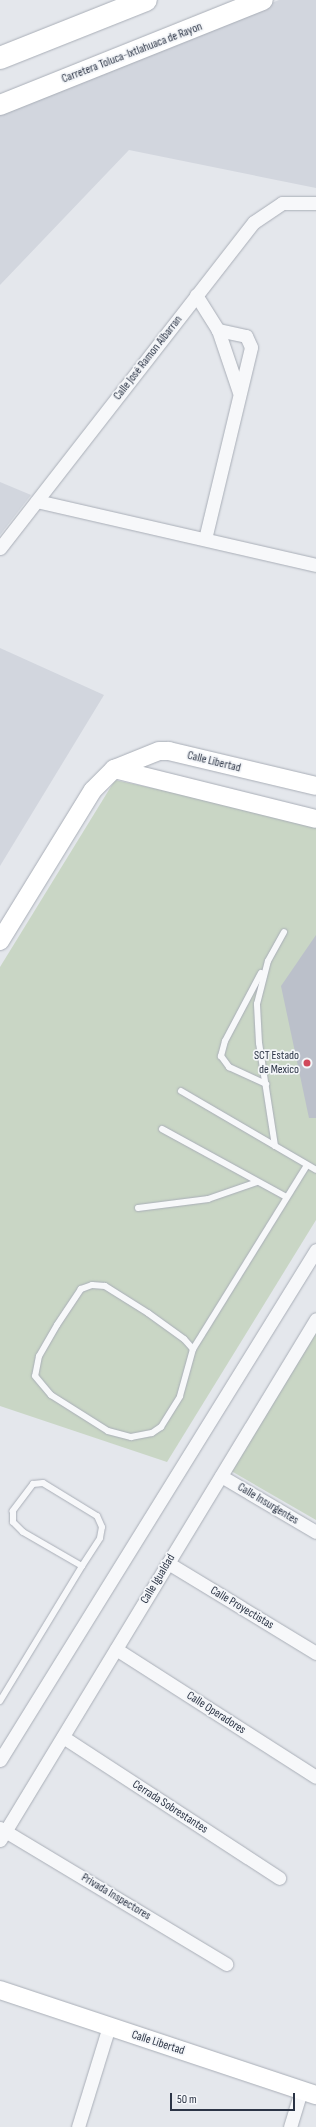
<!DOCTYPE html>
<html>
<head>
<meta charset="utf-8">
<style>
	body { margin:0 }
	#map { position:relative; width:316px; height:2127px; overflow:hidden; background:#e4e7ec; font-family:"Sofia Sans Condensed",sans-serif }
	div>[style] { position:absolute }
	.built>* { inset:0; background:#d2d6de }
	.green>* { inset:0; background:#c9d6c5 }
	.building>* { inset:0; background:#bbc0ca }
	.roads { filter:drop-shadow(0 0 1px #a9aeb7) drop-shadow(0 0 1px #a9aeb7) }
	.lane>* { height:6px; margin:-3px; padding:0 3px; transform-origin:3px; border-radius:3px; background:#f7f8fa }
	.street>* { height:13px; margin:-6.5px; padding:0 6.5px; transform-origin:6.5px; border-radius:6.5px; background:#f7f8fa }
	.secondary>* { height:18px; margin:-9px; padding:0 9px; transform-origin:9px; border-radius:9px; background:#fff }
	.primary>* { height:20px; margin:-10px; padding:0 10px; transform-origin:10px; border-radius:10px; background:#fff }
	.highway>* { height:22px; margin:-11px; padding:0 11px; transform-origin:11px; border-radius:11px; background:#fff }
	.dots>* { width:11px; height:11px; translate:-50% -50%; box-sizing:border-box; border:2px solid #f4f6f9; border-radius:50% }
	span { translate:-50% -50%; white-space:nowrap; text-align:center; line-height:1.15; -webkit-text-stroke:3.5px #f4f6f9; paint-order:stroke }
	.street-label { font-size:12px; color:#2b3445 }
	.poi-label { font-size:12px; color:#2b3445 }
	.right { translate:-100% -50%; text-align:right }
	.scale { position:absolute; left:170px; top:2093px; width:125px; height:18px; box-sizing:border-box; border:2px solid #2b3445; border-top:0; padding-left:5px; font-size:12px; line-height:14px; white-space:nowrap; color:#2b3445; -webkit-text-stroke:3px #f4f6f9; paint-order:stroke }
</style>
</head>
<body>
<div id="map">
	<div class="built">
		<i style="clip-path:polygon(279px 0,316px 0,316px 188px,129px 150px,0 285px,0 114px)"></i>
		<i style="clip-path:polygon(0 482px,31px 495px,0 535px)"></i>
		<i style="clip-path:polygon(0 648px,104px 695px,0 866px)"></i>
	</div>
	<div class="green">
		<i style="clip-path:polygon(115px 780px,316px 823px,316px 1220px,167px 1462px,0 1406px,0 967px)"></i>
		<i style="clip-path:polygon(316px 1319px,316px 1520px,226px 1468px)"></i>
	</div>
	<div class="building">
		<i style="clip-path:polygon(316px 935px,316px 1118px,309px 1118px,281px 986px)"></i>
	</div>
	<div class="roads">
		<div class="lane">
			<i style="left:261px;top:973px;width:77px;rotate:117.9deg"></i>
			<i style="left:225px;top:1041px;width:16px;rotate:105deg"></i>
			<i style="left:221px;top:1056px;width:14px;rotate:54deg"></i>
			<i style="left:229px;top:1067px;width:41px;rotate:24.7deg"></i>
			<i style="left:181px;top:1091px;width:156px;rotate:30.3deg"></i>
			<i style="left:162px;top:1129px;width:141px;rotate:28.7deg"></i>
			<i style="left:275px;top:1146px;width:104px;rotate:-98.8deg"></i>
			<i style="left:259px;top:1043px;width:39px;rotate:-93deg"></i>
			<i style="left:257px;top:1004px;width:44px;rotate:-75.7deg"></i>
			<i style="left:268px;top:961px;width:33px;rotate:-61deg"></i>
			<i style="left:138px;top:1208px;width:71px;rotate:-7.3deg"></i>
			<i style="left:208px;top:1199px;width:52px;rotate:-19.1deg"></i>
			<i style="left:193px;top:1349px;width:13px;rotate:-132deg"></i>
			<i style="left:184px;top:1339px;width:44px;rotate:-144.2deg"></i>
			<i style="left:148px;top:1313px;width:51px;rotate:-147.9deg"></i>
			<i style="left:105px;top:1286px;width:13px;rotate:-176deg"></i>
			<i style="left:92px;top:1285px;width:12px;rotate:160deg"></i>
			<i style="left:81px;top:1289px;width:43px;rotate:123.7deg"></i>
			<i style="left:57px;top:1325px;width:36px;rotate:120deg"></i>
			<i style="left:39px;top:1356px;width:20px;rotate:101deg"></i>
			<i style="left:35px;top:1376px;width:25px;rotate:50deg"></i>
			<i style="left:51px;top:1395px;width:67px;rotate:32.3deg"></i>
			<i style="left:108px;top:1431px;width:24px;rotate:15deg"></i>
			<i style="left:131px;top:1437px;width:21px;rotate:-11deg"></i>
			<i style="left:152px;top:1433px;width:11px;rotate:-34deg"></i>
			<i style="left:161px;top:1427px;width:36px;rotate:-58deg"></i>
			<i style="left:180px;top:1396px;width:49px;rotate:-74.5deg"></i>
			<i style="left:193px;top:1349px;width:216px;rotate:-58.2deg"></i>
			<i style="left:0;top:1701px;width:158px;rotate:-58.7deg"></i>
			<i style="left:82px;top:1566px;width:33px;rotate:-57deg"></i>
			<i style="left:100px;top:1538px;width:11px;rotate:-80deg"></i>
			<i style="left:102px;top:1527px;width:12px;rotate:-114deg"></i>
			<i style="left:97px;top:1516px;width:63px;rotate:-148.6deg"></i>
			<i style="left:43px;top:1483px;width:10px;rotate:174deg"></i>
			<i style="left:33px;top:1484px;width:34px;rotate:127deg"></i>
			<i style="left:13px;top:1511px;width:11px;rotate:90deg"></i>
			<i style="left:13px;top:1522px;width:14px;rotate:45deg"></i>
			<i style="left:23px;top:1532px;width:68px;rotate:30deg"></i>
		</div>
		<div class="street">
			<i style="left:196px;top:295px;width:41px;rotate:57.8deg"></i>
			<i style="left:218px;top:330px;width:65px;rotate:71.3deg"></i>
			<i style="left:37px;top:501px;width:286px;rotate:12.9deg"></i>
			<i style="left:205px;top:539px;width:197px;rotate:-76.5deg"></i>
			<i style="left:251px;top:347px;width:12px;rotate:-114deg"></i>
			<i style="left:246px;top:336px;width:29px;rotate:-168deg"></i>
			<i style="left:0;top:548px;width:413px;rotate:-52.1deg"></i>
			<i style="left:254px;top:222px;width:34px;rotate:-34deg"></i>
			<i style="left:282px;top:203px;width:34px"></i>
			<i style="left:221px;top:1476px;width:110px;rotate:30.5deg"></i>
			<i style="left:168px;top:1563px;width:173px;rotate:31.3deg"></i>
			<i style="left:116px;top:1649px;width:237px;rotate:32.6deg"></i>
			<i style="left:63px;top:1737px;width:258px;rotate:33.1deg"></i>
			<i style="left:0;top:1760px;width:600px;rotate:-58.22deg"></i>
			<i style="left:0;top:1828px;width:264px;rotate:31deg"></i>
			<i style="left:0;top:1840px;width:609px;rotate:-58.76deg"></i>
			<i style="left:78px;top:2127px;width:106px;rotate:-72.9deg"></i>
			<i style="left:290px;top:2127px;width:38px;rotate:-73deg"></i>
		</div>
		<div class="secondary">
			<i style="left:114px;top:769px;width:208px;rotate:13.9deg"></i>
			<i style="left:0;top:941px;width:177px;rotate:-58.4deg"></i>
			<i style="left:93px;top:790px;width:30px;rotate:-45deg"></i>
			<i style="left:114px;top:769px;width:48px;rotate:-21.8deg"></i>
			<i style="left:159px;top:751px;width:10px"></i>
			<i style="left:169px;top:751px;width:151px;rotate:13.4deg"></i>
			<i style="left:0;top:1990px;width:333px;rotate:18.4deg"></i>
		</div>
		<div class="primary">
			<i style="left:0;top:105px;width:283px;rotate:-21.8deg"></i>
		</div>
		<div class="highway">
			<i style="left:0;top:58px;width:157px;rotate:-21.7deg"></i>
		</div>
	</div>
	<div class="dots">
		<i style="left:307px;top:1063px;background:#d1495b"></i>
	</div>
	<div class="street-label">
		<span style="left:132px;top:53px;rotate:-21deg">Carretera Toluca-Ixtlahuaca de Rayon</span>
		<span style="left:148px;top:358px;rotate:-52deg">Calle José Ramon Albarran</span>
		<span style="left:214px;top:762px;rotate:14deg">Calle Libertad</span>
		<span style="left:268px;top:1504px;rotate:31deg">Calle Insurgentes</span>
		<span style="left:158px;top:1579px;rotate:-59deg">Calle Igualdad</span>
		<span style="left:242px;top:1608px;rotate:31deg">Calle Proyectistas</span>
		<span style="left:216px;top:1713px;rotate:33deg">Calle Operadores</span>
		<span style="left:170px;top:1807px;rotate:33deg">Cerrada Sobrestantes</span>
		<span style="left:116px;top:1897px;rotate:31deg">Privada Inspectores</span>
		<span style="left:158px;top:2043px;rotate:18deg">Calle Libertad</span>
	</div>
	<div class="poi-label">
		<span class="right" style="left:299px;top:1063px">SCT Estado<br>de Mexico</span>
	</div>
	<div class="scale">50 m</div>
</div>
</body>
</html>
